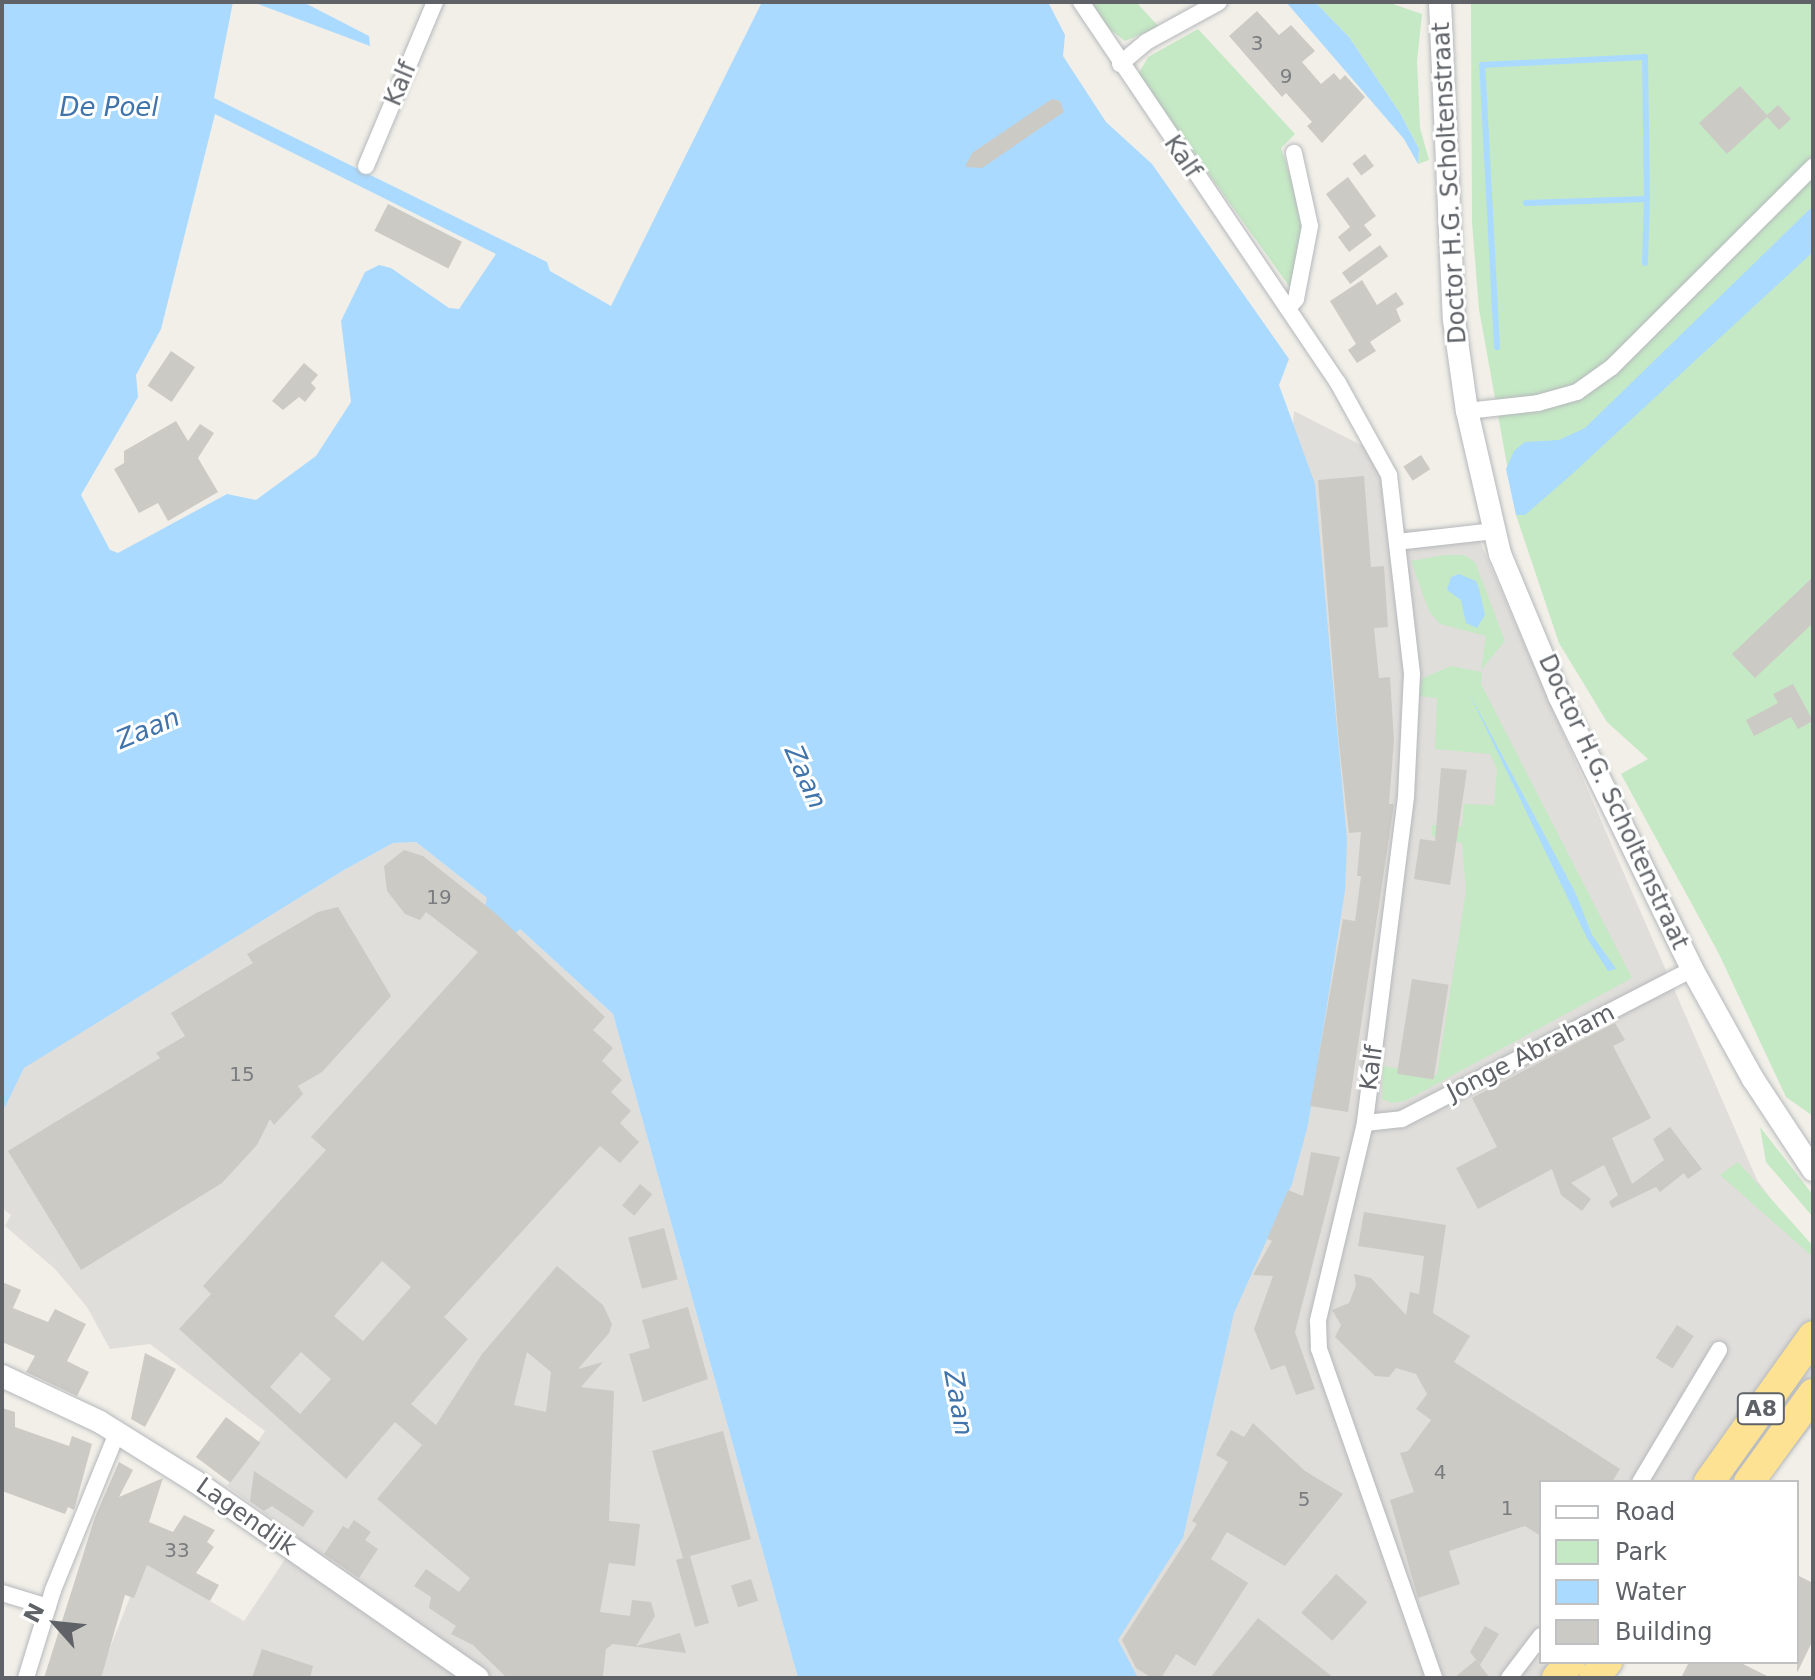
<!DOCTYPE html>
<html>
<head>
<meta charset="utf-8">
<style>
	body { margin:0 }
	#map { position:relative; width:1815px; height:1680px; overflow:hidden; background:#f1efe8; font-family:"DejaVu Sans",sans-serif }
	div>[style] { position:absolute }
	.industrial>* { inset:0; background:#e0deda }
	.green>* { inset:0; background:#c5e8c5 }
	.water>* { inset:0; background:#aadaff }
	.stream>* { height:6px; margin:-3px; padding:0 3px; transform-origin:3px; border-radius:3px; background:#aadaff }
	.building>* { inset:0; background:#cccac5; transform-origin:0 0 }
	.roads { filter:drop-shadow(0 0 2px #b5b8bc) drop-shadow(0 0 2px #b5b8bc) }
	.street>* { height:16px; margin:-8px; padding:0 8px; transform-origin:8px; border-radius:8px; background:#fff }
	.secondary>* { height:22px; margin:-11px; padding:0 11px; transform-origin:11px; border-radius:11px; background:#fff }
	.highway>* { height:30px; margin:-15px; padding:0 15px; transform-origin:15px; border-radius:15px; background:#fde293 }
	span { translate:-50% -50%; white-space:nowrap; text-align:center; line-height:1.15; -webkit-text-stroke:6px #fff; paint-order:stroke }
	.number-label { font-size:20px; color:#7a7d7f }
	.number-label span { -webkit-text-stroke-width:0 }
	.shield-label span { padding:2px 6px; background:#fff; border:2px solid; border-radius:6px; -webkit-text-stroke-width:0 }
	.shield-label { font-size:22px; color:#5f6368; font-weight:700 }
	.street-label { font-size:24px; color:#5f6368 }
	.water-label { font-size:26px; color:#4174aa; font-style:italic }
	.frame { position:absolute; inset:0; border:4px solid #5f6368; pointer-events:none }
	.legend { position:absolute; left:1539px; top:1480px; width:260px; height:184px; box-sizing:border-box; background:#fff; border:2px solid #bfc1c3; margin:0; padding:10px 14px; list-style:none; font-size:24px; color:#5f6368 }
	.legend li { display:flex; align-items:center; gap:16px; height:40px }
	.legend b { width:40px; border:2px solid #bfc1c3 }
	.north { position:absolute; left:16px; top:1584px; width:80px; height:80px; -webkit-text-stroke:6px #fff; paint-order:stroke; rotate:297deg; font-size:22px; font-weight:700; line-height:32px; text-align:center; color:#5f6368 }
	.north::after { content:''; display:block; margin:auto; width:28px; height:36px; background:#5f6368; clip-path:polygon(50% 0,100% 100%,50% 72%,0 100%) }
</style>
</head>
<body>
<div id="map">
	<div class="industrial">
		<i style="clip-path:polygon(1294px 411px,1369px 449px,1406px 529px,1474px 528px,1757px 1180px,1813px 1255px,1813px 1425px,1767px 1482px,1541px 1482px,1541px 1662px,1622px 1662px,1609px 1678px,1077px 1678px,1217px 1290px)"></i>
		<i style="clip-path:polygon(416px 842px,487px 898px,515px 934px,520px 929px,613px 1014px,798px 1678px,98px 1678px,144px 1562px,244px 1621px,299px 1538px,227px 1486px,265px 1431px,150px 1344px,110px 1349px,87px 1307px,55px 1269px,5px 1226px,11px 1215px,2px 1208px,2px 1113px,23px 1068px,344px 870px,393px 843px)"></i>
	</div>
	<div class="green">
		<i style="clip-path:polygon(1092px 2px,1136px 2px,1159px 27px,1125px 41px,1106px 26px)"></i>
		<i style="clip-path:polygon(1315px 2px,1387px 2px,1422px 14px,1417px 61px,1420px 128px,1429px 160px,1418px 164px,1419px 149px,1400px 113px,1349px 37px)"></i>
		<i style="clip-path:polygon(1471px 2px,1813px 2px,1813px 1116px,1786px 1097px,1719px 954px,1621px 774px,1648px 759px,1607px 722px,1559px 643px,1516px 515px,1479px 309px,1472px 222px)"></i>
		<i style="clip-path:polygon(1198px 29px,1295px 134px,1281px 148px,1304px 218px,1294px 293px,1138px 75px,1148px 57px)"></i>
		<i style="clip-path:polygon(evenodd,1444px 555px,1464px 555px,1475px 562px,1505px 641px,1481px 670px,1486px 636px,1440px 624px,1429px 611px,1411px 561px,1444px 555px,1459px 574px,1472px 626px,1461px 600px,1448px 590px,1451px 577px,1459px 574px)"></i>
		<i style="clip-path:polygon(1451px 666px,1482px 672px,1481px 684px,1632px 978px,1405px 1101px,1392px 1103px,1382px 1099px,1383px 1066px,1437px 1075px,1466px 891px,1462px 843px,1432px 836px,1432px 825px,1462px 826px,1464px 804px,1494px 805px,1497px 769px,1490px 754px,1435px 749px,1437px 698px,1417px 696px,1423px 678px)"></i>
		<i style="clip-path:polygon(1760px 1127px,1813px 1195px,1813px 1217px,1766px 1162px)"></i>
		<i style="clip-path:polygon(1738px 1162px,1813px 1246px,1813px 1257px,1720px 1175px)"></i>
	</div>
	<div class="water">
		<i style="clip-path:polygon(evenodd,2px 2px,233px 2px,214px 98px,547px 262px,550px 271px,611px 306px,762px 2px,1048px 2px,1065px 35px,1063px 56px,1106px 122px,1152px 164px,1289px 359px,1279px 385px,1315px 484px,1347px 840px,1345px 891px,1308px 1125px,1292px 1184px,1234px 1313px,1183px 1538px,1118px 1640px,1138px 1678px,798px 1678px,613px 1014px,520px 929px,515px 934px,485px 907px,487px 898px,416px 842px,393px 843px,344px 870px,24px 1068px,2px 1113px,2px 2px,215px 114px,496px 254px,459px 309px,449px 308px,391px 268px,379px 265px,365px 272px,341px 321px,351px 402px,316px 456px,256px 500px,227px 494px,118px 553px,110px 550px,81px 495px,138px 397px,136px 375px,161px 329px,215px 114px)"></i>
		<i style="clip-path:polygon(253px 2px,303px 2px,369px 36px,370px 46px)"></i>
		<i style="clip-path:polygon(1286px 2px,1315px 2px,1349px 37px,1400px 113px,1419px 149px,1418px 164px,1404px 139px)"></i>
		<i style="clip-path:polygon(1813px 206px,1813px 252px,1571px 475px,1525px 515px,1516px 515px,1506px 469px,1514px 451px,1525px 442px,1559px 440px,1585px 428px)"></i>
		<i style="clip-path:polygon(1459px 574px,1476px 581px,1479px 589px,1485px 615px,1477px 628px,1466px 623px,1461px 600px,1447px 590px,1451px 577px)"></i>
		<i style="clip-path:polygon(1469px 693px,1576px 894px,1592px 935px,1616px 969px,1608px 971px,1587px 938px)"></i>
	</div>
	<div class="stream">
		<i style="left:1526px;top:203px;width:121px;rotate:-1.9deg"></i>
		<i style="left:1647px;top:199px;width:64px;rotate:91.8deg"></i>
		<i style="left:1497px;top:347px;width:282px;rotate:-93deg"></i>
		<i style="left:1482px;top:65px;width:163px;rotate:-2.8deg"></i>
		<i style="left:1645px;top:57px;width:142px;rotate:89.2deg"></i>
	</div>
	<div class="building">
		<i style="clip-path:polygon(1257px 11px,1279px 35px,1291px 25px,1315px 51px,1302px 62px,1321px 84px,1334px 73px,1340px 80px,1345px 75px,1365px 97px,1322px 143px,1307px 126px,1312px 122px,1286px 93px,1282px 97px,1229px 36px)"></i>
		<i style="clip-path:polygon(1740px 86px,1767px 115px,1778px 105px,1791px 119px,1779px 130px,1767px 117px,1727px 154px,1699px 123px)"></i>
		<i style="clip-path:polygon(1052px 99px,1060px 101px,1064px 112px,982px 168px,965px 167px,972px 153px)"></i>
		<i style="left:1365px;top:154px;width:15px;height:16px;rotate:53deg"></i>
		<i style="clip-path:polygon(1348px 177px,1376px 216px,1364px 225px,1372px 235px,1349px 252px,1338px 237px,1350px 227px,1326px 194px)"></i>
		<i style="left:388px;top:204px;width:83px;height:30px;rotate:27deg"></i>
		<i style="left:1380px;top:245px;width:14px;height:47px;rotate:54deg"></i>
		<i style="clip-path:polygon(1362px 280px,1377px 305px,1396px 292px,1404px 304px,1396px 309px,1401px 321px,1370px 342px,1376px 351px,1357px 363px,1348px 350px,1356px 344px,1330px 301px)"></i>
		<i style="left:171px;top:351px;width:29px;height:42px;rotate:34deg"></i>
		<i style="clip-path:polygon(304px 363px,318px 375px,311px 383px,316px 388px,305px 402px,299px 397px,283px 410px,272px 401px)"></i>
		<i style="clip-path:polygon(176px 421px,188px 441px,200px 424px,214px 433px,198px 458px,218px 492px,168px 521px,158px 503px,139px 513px,114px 469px,124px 463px,124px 451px)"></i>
		<i style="left:1421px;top:455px;width:17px;height:21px;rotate:57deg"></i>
		<i style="clip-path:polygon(1364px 476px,1371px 567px,1384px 566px,1388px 627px,1374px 628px,1379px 678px,1390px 677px,1394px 740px,1389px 804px,1394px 804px,1348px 1112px,1310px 1106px,1343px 919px,1355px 921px,1361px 876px,1357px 876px,1361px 832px,1349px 833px,1339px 744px,1318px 480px)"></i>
		<i style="clip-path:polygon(1813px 577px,1813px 623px,1755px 678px,1732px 654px)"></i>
		<i style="clip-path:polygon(1793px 684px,1813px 721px,1798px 729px,1791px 717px,1754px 736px,1746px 720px,1778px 703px,1773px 694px)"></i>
		<i style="clip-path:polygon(1441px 768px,1467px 770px,1450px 885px,1414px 879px,1420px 839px,1435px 841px)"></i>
		<i style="clip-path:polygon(evenodd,404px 850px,423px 856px,494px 912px,605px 1017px,593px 1030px,613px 1048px,602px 1061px,622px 1080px,611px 1092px,631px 1111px,620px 1123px,639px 1142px,620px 1163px,600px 1146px,444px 1317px,468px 1339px,411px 1404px,436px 1425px,482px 1354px,557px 1266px,603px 1305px,612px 1324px,609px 1333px,578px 1369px,603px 1362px,581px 1387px,614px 1391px,609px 1521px,640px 1524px,635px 1566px,609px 1563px,600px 1612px,630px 1616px,632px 1600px,651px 1602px,655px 1616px,636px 1646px,680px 1633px,686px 1653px,613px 1644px,606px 1649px,603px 1676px,507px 1678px,473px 1645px,451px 1634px,456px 1626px,429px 1608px,431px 1597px,414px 1586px,426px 1569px,459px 1592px,470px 1578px,377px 1499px,422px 1445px,395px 1422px,346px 1479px,179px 1329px,211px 1294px,203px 1286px,326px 1150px,311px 1137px,478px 952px,426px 912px,420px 920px,405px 914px,387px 891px,384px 866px,404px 850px,382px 1261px,411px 1287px,363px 1341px,334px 1316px,382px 1261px,404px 850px,301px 1352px,331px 1379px,300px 1414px,270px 1387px,301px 1352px,404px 850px,527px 1352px,551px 1372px,546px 1412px,514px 1405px,527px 1352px)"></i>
		<i style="clip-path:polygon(338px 907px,391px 996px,322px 1072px,298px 1086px,303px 1094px,274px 1125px,270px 1119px,257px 1145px,222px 1183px,81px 1270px,8px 1151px,160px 1058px,156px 1053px,185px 1036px,171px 1013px,253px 963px,247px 954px,318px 912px)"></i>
		<i style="left:1412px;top:979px;width:37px;height:96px;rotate:9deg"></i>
		<i style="clip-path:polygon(1615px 1023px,1625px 1040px,1613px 1046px,1651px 1118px,1612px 1138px,1632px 1184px,1664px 1160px,1653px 1139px,1670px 1127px,1702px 1169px,1688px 1179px,1684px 1173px,1660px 1192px,1656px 1187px,1612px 1208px,1609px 1202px,1618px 1195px,1604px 1165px,1571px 1183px,1591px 1199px,1582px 1211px,1561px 1195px,1552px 1169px,1478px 1209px,1456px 1168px,1497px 1147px,1472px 1098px)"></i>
		<i style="clip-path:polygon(1311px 1152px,1340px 1157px,1295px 1332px,1315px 1389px,1296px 1395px,1285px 1365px,1271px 1370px,1254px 1329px,1273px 1276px,1253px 1275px,1272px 1241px,1267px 1239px,1288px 1190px,1303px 1196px)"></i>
		<i style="left:640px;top:1184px;width:16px;height:28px;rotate:40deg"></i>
		<i style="clip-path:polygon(1364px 1212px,1446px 1225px,1433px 1313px,1470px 1336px,1454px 1362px,1620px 1469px,1612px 1482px,1541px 1482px,1541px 1536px,1525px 1526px,1449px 1551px,1460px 1584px,1418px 1598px,1390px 1500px,1414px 1492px,1400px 1453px,1408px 1451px,1431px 1420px,1416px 1409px,1427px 1394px,1416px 1374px,1396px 1368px,1389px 1377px,1375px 1376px,1335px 1337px,1341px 1325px,1332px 1310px,1349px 1303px,1356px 1285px,1354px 1274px,1371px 1278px,1406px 1315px,1410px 1292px,1419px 1294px,1424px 1256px,1358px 1246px)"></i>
		<i style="left:664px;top:1228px;width:53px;height:37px;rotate:75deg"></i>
		<i style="clip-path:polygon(2px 1282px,21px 1290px,13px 1308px,48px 1322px,55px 1309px,86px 1324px,67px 1361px,89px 1372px,77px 1396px,26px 1372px,35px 1356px,2px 1342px)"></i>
		<i style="clip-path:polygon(688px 1307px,708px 1379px,643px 1402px,629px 1354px,650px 1348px,642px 1320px)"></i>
		<i style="left:1677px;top:1325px;width:20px;height:39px;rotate:33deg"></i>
		<i style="clip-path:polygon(145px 1353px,176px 1369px,145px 1427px,131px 1419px)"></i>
		<i style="clip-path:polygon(2px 1408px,15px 1412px,15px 1427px,69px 1446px,72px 1436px,92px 1444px,74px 1510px,68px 1507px,65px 1514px,2px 1491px)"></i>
		<i style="left:226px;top:1417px;width:43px;height:50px;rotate:37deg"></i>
		<i style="clip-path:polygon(1253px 1423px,1305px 1471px,1343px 1494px,1285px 1566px,1227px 1532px,1211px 1559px,1248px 1583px,1195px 1666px,1176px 1654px,1161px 1678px,1152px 1678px,1136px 1668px,1122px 1640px,1197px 1524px,1192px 1521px,1228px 1462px,1216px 1455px,1231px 1430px,1244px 1437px)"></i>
		<i style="clip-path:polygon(723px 1431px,751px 1539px,690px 1556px,709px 1623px,695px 1627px,676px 1560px,683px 1558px,652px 1451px)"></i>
		<i style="clip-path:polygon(119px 1462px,133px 1470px,119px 1497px,163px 1478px,149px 1522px,173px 1532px,184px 1515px,215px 1530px,207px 1542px,214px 1547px,196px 1573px,219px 1585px,210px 1601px,147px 1565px,134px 1598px,125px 1595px,101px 1678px,44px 1678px,95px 1517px)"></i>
		<i style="clip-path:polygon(254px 1471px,314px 1511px,303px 1527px,272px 1506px,264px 1511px,250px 1501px)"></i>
		<i style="clip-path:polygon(354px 1520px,371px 1532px,365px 1540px,378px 1549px,359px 1578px,324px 1554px,343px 1526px,348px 1529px)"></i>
		<i style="left:1336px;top:1574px;width:42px;height:52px;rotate:42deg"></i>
		<i style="clip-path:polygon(1797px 1575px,1813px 1583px,1813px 1640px,1797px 1673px)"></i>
		<i style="left:751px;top:1579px;width:23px;height:21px;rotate:72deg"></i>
		<i style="clip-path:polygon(1258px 1618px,1334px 1678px,1210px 1678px)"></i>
		<i style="clip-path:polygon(1485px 1626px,1499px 1634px,1480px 1665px,1470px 1652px)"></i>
		<i style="clip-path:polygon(262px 1649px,313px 1666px,310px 1678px,252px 1678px)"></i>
		<i style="clip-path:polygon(1476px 1660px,1490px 1678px,1454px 1678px)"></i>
		<i style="clip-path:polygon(1689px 1662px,1739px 1662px,1771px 1678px,1681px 1678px)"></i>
	</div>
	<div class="roads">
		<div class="street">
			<i style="left:1081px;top:2px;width:460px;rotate:56deg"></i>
			<i style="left:1338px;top:383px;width:105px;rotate:61deg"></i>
			<i style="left:1389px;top:475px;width:200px;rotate:83.4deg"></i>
			<i style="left:1412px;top:674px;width:123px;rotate:92.8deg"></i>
			<i style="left:1406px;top:797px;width:329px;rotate:97.2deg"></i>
			<i style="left:1365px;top:1123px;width:204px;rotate:103.4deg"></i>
			<i style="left:1318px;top:1321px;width:28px;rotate:88deg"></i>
			<i style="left:1319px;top:1349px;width:349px;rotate:70.7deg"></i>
			<i style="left:1120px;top:64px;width:34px;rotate:-40deg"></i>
			<i style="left:1146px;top:42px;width:83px;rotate:-28.7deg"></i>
			<i style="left:366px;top:166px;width:178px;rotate:-67.2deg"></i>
			<i style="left:1288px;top:308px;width:12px;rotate:-48deg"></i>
			<i style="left:1296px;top:299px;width:74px;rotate:-79.1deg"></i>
			<i style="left:1310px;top:226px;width:75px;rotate:-102.4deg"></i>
			<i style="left:1467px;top:411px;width:71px;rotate:-6.4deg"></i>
			<i style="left:1538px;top:403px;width:41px;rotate:-15.8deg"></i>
			<i style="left:1577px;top:392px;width:43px;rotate:-35.5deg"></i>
			<i style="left:1612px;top:367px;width:284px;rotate:-44.9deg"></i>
			<i style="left:1397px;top:542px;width:99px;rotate:-6.4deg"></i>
			<i style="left:1365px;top:1123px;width:37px;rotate:-6deg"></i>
			<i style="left:1402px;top:1119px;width:326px;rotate:-27.3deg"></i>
			<i style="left:1640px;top:1482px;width:154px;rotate:-59.1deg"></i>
			<i style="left:2px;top:1593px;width:48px;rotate:16.9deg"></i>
			<i style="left:26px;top:1678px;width:92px;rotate:-72.9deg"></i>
			<i style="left:53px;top:1590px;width:170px;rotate:-67.8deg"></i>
			<i style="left:1509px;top:1678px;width:53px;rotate:-52.7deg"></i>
		</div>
		<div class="secondary">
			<i style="left:1440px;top:2px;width:318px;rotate:87.5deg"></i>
			<i style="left:1454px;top:320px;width:92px;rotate:81.9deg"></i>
			<i style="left:1467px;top:411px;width:147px;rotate:77deg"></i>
			<i style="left:1500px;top:554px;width:154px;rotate:67.4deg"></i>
			<i style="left:1559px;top:696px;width:304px;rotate:64deg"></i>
			<i style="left:1692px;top:969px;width:126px;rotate:61deg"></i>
			<i style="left:1753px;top:1079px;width:109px;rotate:56.6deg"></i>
			<i style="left:2px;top:1376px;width:108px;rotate:25.1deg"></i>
			<i style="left:100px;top:1422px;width:113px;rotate:32deg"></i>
			<i style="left:196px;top:1482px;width:343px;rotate:34.8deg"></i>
		</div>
		<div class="highway">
			<i style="left:1709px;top:1482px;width:179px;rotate:-54.5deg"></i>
			<i style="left:1749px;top:1482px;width:109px;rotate:-54deg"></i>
			<i style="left:1557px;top:1678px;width:21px;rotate:-51deg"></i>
			<i style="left:1594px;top:1678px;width:21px;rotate:-51deg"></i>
		</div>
	</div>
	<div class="number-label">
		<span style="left:1257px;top:43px">3</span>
		<span style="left:1286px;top:76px">9</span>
		<span style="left:439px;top:897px">19</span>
		<span style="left:242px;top:1074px">15</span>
		<span style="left:1440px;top:1472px">4</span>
		<span style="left:1304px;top:1499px">5</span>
		<span style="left:1507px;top:1508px">1</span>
		<span style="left:177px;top:1550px">33</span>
	</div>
	<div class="shield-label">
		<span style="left:1761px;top:1409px">A8</span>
	</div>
	<div class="street-label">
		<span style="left:401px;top:84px;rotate:-67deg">Kalf</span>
		<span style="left:1182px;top:157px;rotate:56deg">Kalf</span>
		<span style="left:1450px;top:183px;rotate:-93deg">Doctor H.G. Scholtenstraat</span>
		<span style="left:1613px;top:802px;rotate:65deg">Doctor H.G. Scholtenstraat</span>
		<span style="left:1531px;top:1053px;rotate:-27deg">Jonge Abraham</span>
		<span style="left:1372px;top:1068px;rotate:-82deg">Kalf</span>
		<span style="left:246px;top:1517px;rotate:35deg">Lagendijk</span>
	</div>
	<div class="water-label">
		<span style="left:109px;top:108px">De Poel</span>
		<span style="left:148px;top:729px;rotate:-23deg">Zaan</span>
		<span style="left:805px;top:777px;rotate:66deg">Zaan</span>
		<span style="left:958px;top:1403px;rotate:80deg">Zaan</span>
	</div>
	<div class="frame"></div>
	<ul class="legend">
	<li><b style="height:10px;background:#fff"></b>Road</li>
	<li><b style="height:22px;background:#c5e8c5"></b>Park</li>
	<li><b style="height:22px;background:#aadaff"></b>Water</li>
	<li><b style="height:22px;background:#cccac5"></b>Building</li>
	</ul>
	<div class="north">N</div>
</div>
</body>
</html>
